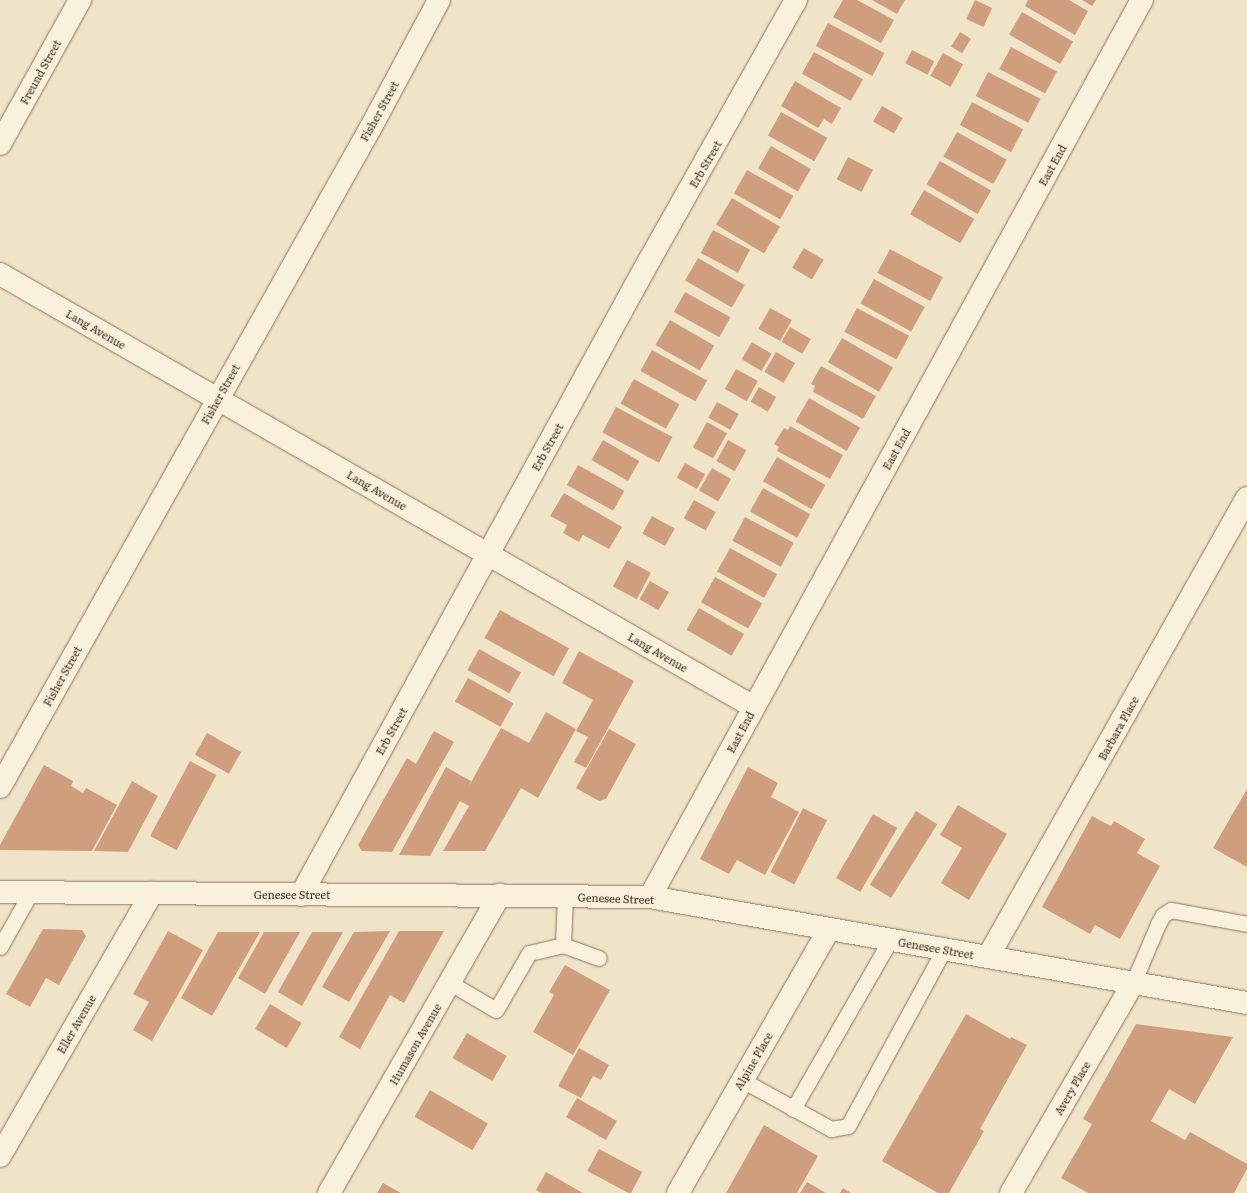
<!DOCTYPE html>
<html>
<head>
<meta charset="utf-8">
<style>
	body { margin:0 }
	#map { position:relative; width:1247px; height:1193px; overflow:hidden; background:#f0e4c8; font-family:Literata,serif }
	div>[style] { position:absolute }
	.building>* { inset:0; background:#cf9f7d; transform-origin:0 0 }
	.roads { filter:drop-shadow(0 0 1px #8d765c) drop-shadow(0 0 1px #8d765c) }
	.lane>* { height:15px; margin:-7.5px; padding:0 7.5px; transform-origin:7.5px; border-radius:7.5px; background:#faf1dc }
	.street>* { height:22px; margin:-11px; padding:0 11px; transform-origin:11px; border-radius:11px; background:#faf1dc }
	.secondary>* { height:22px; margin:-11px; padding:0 11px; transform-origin:11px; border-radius:11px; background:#faf1dc }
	span { translate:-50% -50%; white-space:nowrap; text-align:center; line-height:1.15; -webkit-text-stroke:3px #f7eed8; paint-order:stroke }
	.street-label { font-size:11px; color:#3d2e20 }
</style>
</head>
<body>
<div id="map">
	<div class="building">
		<i style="clip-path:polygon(843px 0,857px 0,894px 20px,881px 43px,833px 17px)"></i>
		<i style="clip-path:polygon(872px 0,905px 0,897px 14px)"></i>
		<i style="left:975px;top:0;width:19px;height:21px;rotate:25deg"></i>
		<i style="clip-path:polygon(1028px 0,1069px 0,1088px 11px,1075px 35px,1025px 6px)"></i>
		<i style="clip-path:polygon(1082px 0,1096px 0,1092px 6px)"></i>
		<i style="left:1022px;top:12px;width:59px;height:26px;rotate:30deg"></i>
		<i style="left:828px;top:23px;width:64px;height:26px;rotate:28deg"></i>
		<i style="left:960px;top:32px;width:13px;height:17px;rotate:32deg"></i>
		<i style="left:1011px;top:47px;width:52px;height:25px;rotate:28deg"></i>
		<i style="left:912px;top:50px;width:25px;height:15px;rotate:27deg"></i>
		<i style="left:814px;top:52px;width:56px;height:25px;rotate:29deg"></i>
		<i style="left:943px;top:53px;width:23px;height:26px;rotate:29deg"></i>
		<i style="left:988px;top:72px;width:59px;height:27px;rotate:27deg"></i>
		<i style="clip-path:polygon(795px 81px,841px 108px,832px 124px,824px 119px,818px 128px,781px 106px)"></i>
		<i style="left:972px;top:102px;width:58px;height:26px;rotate:28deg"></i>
		<i style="left:882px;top:106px;width:24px;height:18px;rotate:30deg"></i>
		<i style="left:781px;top:112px;width:53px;height:27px;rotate:29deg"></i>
		<i style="left:957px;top:132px;width:57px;height:28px;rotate:29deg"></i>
		<i style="left:771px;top:146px;width:46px;height:26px;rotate:30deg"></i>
		<i style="left:848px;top:157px;width:28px;height:25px;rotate:27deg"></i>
		<i style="left:940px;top:161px;width:59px;height:27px;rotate:30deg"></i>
		<i style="left:747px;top:170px;width:53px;height:27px;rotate:29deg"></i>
		<i style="left:924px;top:190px;width:58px;height:28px;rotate:30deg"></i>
		<i style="left:732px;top:198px;width:56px;height:31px;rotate:31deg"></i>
		<i style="left:713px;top:230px;width:42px;height:26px;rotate:28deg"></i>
		<i style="left:804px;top:248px;width:23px;height:23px;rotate:31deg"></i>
		<i style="left:890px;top:249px;width:60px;height:27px;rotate:28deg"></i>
		<i style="left:698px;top:258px;width:54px;height:26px;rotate:30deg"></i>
		<i style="left:874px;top:279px;width:58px;height:28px;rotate:29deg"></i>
		<i style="left:685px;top:292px;width:52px;height:23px;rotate:29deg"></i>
		<i style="left:770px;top:308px;width:25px;height:24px;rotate:29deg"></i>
		<i style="left:857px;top:308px;width:59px;height:27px;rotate:28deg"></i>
		<i style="left:670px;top:320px;width:51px;height:29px;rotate:30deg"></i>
		<i style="left:790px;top:327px;width:24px;height:17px;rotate:30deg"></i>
		<i style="left:842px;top:338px;width:59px;height:28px;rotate:30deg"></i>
		<i style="left:752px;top:342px;width:23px;height:20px;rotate:31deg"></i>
		<i style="left:652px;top:350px;width:63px;height:24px;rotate:29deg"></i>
		<i style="left:776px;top:352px;width:22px;height:23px;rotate:30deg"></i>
		<i style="clip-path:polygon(821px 366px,876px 396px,863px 419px,813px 392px,815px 386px,811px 384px)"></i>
		<i style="left:736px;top:369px;width:25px;height:23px;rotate:29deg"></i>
		<i style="left:634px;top:379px;width:52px;height:28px;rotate:29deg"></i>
		<i style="left:759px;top:387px;width:20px;height:17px;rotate:30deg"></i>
		<i style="left:809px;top:398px;width:59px;height:27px;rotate:30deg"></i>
		<i style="left:717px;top:402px;width:25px;height:18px;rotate:29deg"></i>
		<i style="left:616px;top:407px;width:64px;height:29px;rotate:28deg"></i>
		<i style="left:707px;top:422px;width:23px;height:29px;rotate:29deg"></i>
		<i style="clip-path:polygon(790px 426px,843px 455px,830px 479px,777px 451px,779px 447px,774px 444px,784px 428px,788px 430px)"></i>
		<i style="left:603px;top:440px;width:42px;height:23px;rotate:30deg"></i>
		<i style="left:728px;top:440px;width:21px;height:24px;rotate:29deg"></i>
		<i style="left:777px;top:457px;width:56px;height:28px;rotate:30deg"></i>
		<i style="left:685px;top:463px;width:23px;height:17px;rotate:29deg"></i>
		<i style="left:578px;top:465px;width:53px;height:23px;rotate:29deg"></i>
		<i style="left:712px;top:468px;width:22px;height:26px;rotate:30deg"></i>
		<i style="left:763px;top:488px;width:54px;height:27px;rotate:29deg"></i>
		<i style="clip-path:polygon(564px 493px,622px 527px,609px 549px,583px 535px,579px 542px,563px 533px,567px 525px,550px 516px)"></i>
		<i style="left:694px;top:500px;width:25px;height:21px;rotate:29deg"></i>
		<i style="left:652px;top:516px;width:26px;height:20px;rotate:29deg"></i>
		<i style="left:745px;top:517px;width:55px;height:27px;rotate:28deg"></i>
		<i style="left:730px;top:548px;width:54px;height:27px;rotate:29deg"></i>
		<i style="left:627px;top:560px;width:27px;height:30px;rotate:28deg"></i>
		<i style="left:715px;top:577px;width:54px;height:29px;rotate:29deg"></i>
		<i style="left:650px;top:581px;width:22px;height:21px;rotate:30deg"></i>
		<i style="left:699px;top:608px;width:52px;height:25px;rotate:30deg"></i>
		<i style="left:500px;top:610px;width:79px;height:32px;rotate:29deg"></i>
		<i style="left:479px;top:649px;width:48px;height:24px;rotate:29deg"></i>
		<i style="clip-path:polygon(579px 651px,634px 681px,586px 768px,574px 762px,588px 737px,576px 731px,593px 700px,562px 683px)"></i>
		<i style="left:468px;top:678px;width:52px;height:27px;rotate:29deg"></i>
		<i style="clip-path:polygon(546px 712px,576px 729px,538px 798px,521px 788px,485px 851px,443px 851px,469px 806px,460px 801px,430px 856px,399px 855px,446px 767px,471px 781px,469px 786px,501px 728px,529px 743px)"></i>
		<i style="clip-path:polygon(609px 729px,636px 744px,606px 799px,599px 801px,576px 788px)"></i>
		<i style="clip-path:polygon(434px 731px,454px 742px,392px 852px,362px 851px,358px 845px,407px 758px,416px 764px)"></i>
		<i style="left:207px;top:733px;width:39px;height:25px;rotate:29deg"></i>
		<i style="left:190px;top:761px;width:30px;height:85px;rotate:28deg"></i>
		<i style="clip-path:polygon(44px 765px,73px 781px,71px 786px,83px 793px,86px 788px,117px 805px,92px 851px,0 850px,0 845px)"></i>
		<i style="clip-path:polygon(748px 767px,778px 783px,771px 797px,799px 812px,765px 875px,737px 860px,729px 874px,700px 859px)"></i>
		<i style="clip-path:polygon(132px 781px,158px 796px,128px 852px,94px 851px)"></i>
		<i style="clip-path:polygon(1247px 789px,1247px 867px,1213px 848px)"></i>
		<i style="clip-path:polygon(958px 805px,1007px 834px,969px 900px,941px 883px,962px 848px,940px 835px)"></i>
		<i style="left:803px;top:808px;width:27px;height:72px;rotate:27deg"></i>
		<i style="left:916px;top:811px;width:25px;height:87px;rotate:32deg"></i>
		<i style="left:873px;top:814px;width:28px;height:74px;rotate:30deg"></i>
		<i style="clip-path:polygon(1092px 816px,1111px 826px,1114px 821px,1145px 839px,1137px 853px,1160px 866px,1120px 939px,1095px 925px,1090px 934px,1042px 907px)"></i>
		<i style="clip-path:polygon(43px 929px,82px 930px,86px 936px,59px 985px,46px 978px,30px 1007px,6px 994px)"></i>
		<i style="clip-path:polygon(168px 931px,203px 950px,152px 1041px,133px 1030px,149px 1002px,133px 994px)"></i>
		<i style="clip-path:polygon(390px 931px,349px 1002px,322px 987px,354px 932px)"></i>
		<i style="clip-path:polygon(399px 931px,444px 931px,404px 1003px,390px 995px,360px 1049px,339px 1037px)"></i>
		<i style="clip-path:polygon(218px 932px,260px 932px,212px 1016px,181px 998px)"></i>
		<i style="clip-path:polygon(264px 932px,300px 932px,265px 994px,238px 978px)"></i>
		<i style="clip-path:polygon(312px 932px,343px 932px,302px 1006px,278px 992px)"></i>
		<i style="clip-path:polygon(565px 965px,610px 990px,573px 1055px,533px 1032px,554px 995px,549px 992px)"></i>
		<i style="left:270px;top:1004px;width:37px;height:29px;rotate:31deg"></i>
		<i style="clip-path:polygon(966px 1014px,1010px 1039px,1011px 1037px,1027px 1045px,980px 1129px,984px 1131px,949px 1193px,938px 1193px,882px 1161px)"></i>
		<i style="clip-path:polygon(1136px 1024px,1233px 1037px,1195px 1104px,1169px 1089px,1151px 1121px,1185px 1140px,1190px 1132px,1247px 1164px,1247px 1169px,1234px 1193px,1088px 1193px,1061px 1178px,1092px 1124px,1083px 1119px)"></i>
		<i style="left:467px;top:1033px;width:46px;height:29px;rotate:30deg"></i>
		<i style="clip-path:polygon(579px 1048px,609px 1065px,601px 1080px,593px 1076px,581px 1098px,558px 1086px)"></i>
		<i style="left:430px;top:1090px;width:67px;height:31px;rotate:30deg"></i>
		<i style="left:577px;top:1098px;width:46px;height:22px;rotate:30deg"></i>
		<i style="clip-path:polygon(764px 1125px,818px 1156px,797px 1193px,726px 1193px)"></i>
		<i style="left:599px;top:1149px;width:49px;height:25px;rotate:28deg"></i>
		<i style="clip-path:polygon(546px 1172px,583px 1193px,541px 1193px,536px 1190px)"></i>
		<i style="clip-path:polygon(807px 1182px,826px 1193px,800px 1193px)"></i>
		<i style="clip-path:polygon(383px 1183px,401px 1193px,377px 1193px)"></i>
		<i style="clip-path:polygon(843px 1188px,851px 1193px,840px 1193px)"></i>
	</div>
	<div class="roads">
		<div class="lane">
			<i style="left:563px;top:945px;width:49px;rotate:-87.7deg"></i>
			<i style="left:0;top:947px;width:63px;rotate:-60.6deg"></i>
			<i style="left:450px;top:983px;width:53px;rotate:30.4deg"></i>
			<i style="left:496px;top:1010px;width:66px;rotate:-59.9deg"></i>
			<i style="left:529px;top:953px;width:35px;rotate:-13deg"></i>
			<i style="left:563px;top:945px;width:38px;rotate:20deg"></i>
			<i style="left:1133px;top:983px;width:64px;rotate:-67deg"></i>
			<i style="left:1158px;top:924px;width:10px;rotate:-61deg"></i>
			<i style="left:1163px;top:915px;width:9px;rotate:-32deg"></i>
			<i style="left:1171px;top:910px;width:77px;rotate:10.4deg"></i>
			<i style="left:742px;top:1080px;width:102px;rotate:28.8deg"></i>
			<i style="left:831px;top:1129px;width:17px;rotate:-10deg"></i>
			<i style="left:848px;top:1126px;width:201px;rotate:-61.5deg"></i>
			<i style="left:793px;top:1109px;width:195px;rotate:-60.1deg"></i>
		</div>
		<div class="street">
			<i style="left:0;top:144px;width:165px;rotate:-60.9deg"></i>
			<i style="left:0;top:274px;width:869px;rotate:29.87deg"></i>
			<i style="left:0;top:787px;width:757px;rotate:-60.66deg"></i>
			<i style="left:371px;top:127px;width:144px;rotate:-61.8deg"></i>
			<i style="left:301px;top:895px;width:715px;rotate:-61.25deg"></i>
			<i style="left:645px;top:268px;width:308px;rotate:-60.6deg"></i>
			<i style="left:650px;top:897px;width:1023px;rotate:-61.26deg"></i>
			<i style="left:988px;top:957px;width:527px;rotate:-60.57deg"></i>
			<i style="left:0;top:1156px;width:304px;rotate:-60deg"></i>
			<i style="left:329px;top:1193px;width:344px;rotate:-60.2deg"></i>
			<i style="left:678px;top:1193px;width:304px;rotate:-60.2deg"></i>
			<i style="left:1011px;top:1193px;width:243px;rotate:-59.8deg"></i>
		</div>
		<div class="secondary">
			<i style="left:0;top:892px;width:650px;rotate:0.44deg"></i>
			<i style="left:650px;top:897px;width:606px;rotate:10.07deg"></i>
		</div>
	</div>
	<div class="street-label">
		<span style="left:40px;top:72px;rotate:-61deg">Freund Street</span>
		<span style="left:379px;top:111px;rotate:-61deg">Fisher Street</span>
		<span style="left:705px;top:164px;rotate:-60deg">Erb Street</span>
		<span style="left:1052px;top:165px;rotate:-61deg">East End</span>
		<span style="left:96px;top:329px;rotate:30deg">Lang Avenue</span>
		<span style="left:220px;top:394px;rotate:-61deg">Fisher Street</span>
		<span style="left:547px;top:447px;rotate:-61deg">Erb Street</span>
		<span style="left:896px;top:449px;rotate:-61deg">East End</span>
		<span style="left:377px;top:490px;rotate:30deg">Lang Avenue</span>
		<span style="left:658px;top:652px;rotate:30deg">Lang Avenue</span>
		<span style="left:62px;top:676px;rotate:-61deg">Fisher Street</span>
		<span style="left:1118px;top:728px;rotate:-61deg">Barbara Place</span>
		<span style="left:391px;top:731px;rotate:-61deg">Erb Street</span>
		<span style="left:740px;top:732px;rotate:-62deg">East End</span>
		<span style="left:292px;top:894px">Genesee Street</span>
		<span style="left:616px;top:898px;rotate:2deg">Genesee Street</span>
		<span style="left:936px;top:948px;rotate:10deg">Genesee Street</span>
		<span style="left:76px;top:1024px;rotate:-60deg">Eller Avenue</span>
		<span style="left:415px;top:1044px;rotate:-60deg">Humason Avenue</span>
		<span style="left:753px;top:1061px;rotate:-60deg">Alpine Place</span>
		<span style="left:1072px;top:1088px;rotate:-60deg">Avery Place</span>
	</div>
</div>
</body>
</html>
